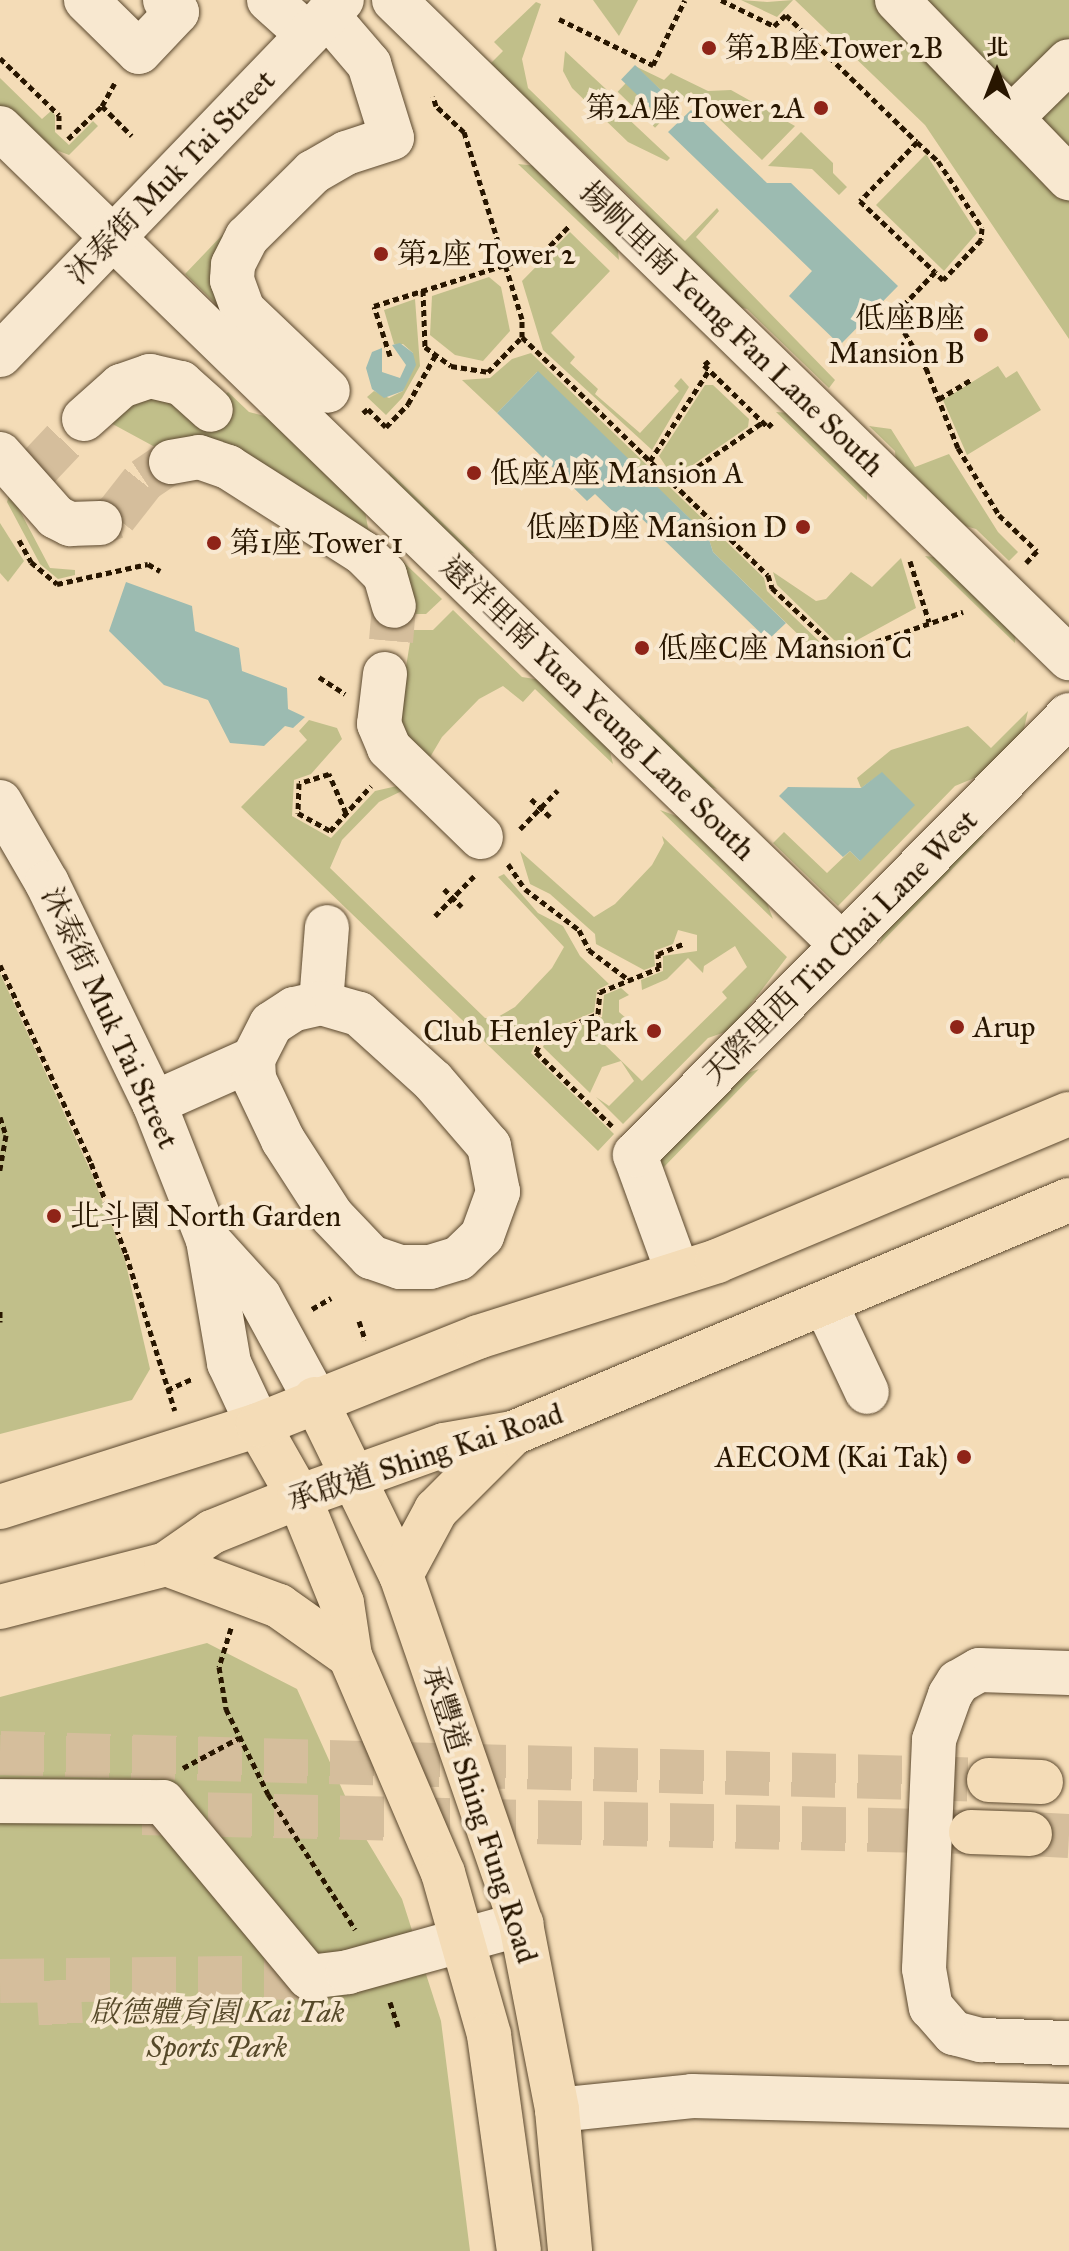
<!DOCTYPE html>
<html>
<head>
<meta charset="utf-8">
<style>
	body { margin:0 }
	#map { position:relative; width:1069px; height:2251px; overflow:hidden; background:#f4dcb7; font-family:"IM FELL Great Primer","Noto Serif TC",serif }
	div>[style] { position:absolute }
	.green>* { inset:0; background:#c1bf8a; transform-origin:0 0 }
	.water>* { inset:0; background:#9cbbb1; transform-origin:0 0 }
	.minor-tunnel>* { height:44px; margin-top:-22px; transform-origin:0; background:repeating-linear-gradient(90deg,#d5be9c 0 44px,transparent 0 66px) }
	.highway-tunnel>* { height:44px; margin-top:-22px; transform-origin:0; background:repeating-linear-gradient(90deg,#d5be9c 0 44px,transparent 0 66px) }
	.path>* { height:5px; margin-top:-2.5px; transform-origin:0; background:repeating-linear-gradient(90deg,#281600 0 6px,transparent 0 10px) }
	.roads { filter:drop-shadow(0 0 2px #5b482e) drop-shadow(0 0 2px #5b482e) }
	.minor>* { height:44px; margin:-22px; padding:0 22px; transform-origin:22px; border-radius:22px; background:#f8e8d0 }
	.major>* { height:44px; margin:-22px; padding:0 22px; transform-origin:22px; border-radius:22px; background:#f4dcb7 }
	.highway>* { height:44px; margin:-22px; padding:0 22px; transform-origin:22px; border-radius:22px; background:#f4dcb7 }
	.dots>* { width:22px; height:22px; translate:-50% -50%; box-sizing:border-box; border:4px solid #f8e8d0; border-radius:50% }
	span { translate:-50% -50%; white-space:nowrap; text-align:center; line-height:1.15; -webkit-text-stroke:8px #f8e8d0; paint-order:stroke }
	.poi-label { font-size:30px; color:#281600 }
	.left { translate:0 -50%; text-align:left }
	.right { translate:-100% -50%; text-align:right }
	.street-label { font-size:30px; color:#281600 }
	.park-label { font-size:30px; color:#564929; font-style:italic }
	.north { position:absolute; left:957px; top:32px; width:80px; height:80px; -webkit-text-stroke:6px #f8e8d0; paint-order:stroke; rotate:0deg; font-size:22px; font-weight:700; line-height:32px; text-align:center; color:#281600 }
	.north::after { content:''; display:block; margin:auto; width:28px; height:36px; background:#281600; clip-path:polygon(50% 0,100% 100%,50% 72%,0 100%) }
</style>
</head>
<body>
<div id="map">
	<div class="green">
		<i style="clip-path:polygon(593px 0,638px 0,619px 36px)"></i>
		<i style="clip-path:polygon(741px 0,767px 2px,793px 0,777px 17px)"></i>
		<i style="clip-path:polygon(795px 0,1069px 0,1069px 339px,925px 125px)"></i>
		<i style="clip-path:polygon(536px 2px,541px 4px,522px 59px,528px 88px,685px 241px,717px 208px,719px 211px,696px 237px,835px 380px,829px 388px,747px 309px,734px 306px,652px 231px,645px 211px,551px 121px,536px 118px,476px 61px,473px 46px,491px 63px,503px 51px,494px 42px)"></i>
		<i style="clip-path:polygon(565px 51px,607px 90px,604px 96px,670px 158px,667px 161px,628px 142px,572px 88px,563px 71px)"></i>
		<i style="clip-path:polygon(635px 66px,664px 80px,671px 73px,708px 91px,731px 90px,795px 126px,762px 160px,691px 92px,677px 105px)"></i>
		<i style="clip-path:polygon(0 78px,42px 119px,51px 111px,55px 115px,55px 132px,69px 145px,93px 121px,98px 126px,69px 155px,48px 147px,0 114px)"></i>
		<i style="left:626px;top:83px;width:52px;height:12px;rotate:44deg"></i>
		<i style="clip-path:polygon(801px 132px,833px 163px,833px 173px,847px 187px,839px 195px,812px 169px,768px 166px)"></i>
		<i style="clip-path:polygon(926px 154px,977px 233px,944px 271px,876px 205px)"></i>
		<i style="clip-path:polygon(518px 164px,537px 166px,617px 242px,619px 260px)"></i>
		<i style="clip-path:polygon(228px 229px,222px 320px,216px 304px,185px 274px)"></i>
		<i style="clip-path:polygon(570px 232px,610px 271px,551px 333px,575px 357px,570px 363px,598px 389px,595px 394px,640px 433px,679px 391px,674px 386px,681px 378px,689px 387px,652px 450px,543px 350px,522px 281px)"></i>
		<i style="clip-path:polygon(489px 277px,501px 287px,510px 331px,483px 361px,455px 355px,430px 335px,432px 296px)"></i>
		<i style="clip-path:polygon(415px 299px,420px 366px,402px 398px,386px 415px,367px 397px,374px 391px,389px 398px,403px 391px,413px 353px,403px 344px,394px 344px,384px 310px)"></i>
		<i style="clip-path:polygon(531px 353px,764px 578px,767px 591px,821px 643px,821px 653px,807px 653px,807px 643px,713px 552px,708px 536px,537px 372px,497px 413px,462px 380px,490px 378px,512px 359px)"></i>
		<i style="clip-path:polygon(998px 366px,1006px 378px,1017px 371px,1041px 410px,967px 455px,943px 400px)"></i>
		<i style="clip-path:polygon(705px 385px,713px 385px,749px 419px,748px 427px,681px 473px,671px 474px,659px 456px)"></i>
		<i style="clip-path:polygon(228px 392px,249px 412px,272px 418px,365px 511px,368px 528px,442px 599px,426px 614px,415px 614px,411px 586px,107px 421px,120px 407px,162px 394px,200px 421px)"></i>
		<i style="clip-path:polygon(776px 412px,791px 413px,867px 491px,867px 500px)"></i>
		<i style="clip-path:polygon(869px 426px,891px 429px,915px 467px,949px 454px,998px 532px,1018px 552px,1009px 561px,976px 529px,958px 524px,896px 465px,895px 451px)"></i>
		<i style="clip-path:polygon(388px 470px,475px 554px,454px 547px,396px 494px)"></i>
		<i style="clip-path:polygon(10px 492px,50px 568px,75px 570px,75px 575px,58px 579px,40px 564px,7px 502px)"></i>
		<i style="clip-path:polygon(0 523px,24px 561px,8px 582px,0 573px)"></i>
		<i style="clip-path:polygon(925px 556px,943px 558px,1016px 630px,1015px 643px)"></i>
		<i style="clip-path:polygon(901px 558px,916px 608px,850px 644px,834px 640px,777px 585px,773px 572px,816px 601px,826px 599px,851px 572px,872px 587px)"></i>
		<i style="clip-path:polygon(453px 610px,522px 677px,541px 680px,608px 743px,613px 764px,535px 689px,523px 702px,503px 686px,479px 699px,442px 737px,429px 759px,411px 744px,398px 716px,412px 630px,433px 630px)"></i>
		<i style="clip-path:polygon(1028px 711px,1023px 733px,989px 772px,955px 786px,838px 906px,773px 843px,784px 832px,827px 873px,850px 851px,860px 861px,882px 773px,861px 788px,857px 778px,891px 750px,968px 726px,991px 748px)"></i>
		<i style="clip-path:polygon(639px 713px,717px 789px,701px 784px,643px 731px)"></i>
		<i style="clip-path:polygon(309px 720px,337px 728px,342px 739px,311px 774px,294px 780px,292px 816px,331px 838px,375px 791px,397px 786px,406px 789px,379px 802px,342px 840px,330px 868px,485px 1018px,496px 1018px,515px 1007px,552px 968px,564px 947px,498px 877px,504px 874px,538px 913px,563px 926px,580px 956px,609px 984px,597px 990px,594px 1012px,540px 1034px,531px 1053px,614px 1134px,598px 1151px,241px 807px,307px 740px,299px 731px)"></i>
		<i style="clip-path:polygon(660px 810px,690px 821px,765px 898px,773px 919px)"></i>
		<i style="clip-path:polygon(985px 835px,879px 945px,884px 931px,963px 842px)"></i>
		<i style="clip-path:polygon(662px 836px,787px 957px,731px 1030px,708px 1038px,623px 1124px,596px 1097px,609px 1106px,634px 1081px,621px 1061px,602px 1067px,590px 1093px,543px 1047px,546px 1040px,602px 1017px,604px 995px,621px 988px,629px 995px,619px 1000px,619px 1012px,627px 1019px,603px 1043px,642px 1081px,727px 998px,722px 992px,747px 967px,735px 946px,704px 966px,703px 973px,688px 958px,667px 979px,642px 990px,641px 980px,663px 971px,663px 956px,697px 951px,697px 935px,678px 930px,673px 944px,654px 951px,655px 966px,644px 970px,596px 944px,595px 934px,550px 894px,530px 884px,520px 851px,594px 917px,615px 904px,652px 865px,664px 843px)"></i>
		<i style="clip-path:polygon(0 973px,91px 1172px,125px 1260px,150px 1369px,132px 1400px,0 1434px)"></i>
		<i style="clip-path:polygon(759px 1069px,661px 1170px,660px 1156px,731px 1079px)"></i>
		<i style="clip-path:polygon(207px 1643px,297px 1689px,360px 1829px,402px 1899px,441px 2021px,470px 2251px,0 2251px,0 1697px)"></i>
	</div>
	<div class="water">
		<i style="left:635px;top:65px;width:58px;height:20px;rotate:44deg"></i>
		<i style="clip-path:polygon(691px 110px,767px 183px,791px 183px,898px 286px,840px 345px,789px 296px,812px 271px,668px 132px)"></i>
		<i style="clip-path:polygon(400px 343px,413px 353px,416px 365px,403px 391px,384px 398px,372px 389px,366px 368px,372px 352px,382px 348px,382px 372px,400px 378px,406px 365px,392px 345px)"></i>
		<i style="clip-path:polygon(538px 371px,708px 536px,713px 552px,786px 623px,768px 640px,637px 514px,626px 524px,595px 494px,587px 501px,497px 413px)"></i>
		<i style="clip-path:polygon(126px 582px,192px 606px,195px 631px,239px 648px,242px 671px,287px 688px,288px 709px,305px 717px,293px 728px,285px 726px,264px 746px,230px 743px,208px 700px,164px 685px,109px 631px)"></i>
		<i style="clip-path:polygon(882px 772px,915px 805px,860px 861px,850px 851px,843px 857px,779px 796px,788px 787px,861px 788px)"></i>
	</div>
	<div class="minor-tunnel">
		<i style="left:33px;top:473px;width:74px;rotate:-46.6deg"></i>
		<i style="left:100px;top:523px;width:16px;rotate:-22deg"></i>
		<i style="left:115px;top:517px;width:47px;rotate:-51.9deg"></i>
		<i style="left:144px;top:480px;width:32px;rotate:-34deg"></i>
		<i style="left:391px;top:641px;width:35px;rotate:-85deg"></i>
		<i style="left:58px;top:1980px;width:46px;rotate:86.3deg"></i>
		<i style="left:0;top:1981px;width:309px;rotate:-0.7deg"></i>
	</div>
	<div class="highway-tunnel">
		<i style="left:0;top:1753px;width:989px;rotate:1.56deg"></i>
		<i style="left:142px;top:1813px;width:827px;rotate:1.32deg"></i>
		<i style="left:1030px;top:1834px;width:39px;rotate:3deg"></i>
	</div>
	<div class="path">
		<i style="left:721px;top:0;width:59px;rotate:26.1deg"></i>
		<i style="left:774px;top:26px;width:16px;rotate:-43deg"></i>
		<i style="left:786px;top:15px;width:182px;rotate:44.1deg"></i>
		<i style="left:917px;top:142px;width:82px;rotate:134deg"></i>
		<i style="left:860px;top:201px;width:103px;rotate:43.4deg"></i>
		<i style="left:935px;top:272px;width:59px;rotate:133.6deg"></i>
		<i style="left:894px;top:315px;width:62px;rotate:58.9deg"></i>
		<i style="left:926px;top:368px;width:86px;rotate:68.2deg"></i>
		<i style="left:958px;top:448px;width:79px;rotate:58.5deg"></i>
		<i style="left:999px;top:515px;width:52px;rotate:43.5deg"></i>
		<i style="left:1037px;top:551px;width:16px;rotate:133deg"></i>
		<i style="left:559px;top:19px;width:105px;rotate:26.1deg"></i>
		<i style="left:653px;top:65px;width:72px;rotate:-63.8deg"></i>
		<i style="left:0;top:58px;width:82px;rotate:44deg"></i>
		<i style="left:59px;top:115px;width:14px;rotate:90deg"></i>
		<i style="left:102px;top:106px;width:26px;rotate:-61deg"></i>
		<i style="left:68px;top:139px;width:47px;rotate:-44.1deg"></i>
		<i style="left:102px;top:106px;width:42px;rotate:45deg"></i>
		<i style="left:917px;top:142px;width:28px;rotate:42deg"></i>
		<i style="left:938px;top:161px;width:80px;rotate:56.7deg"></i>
		<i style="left:982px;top:228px;width:12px;rotate:95deg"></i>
		<i style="left:981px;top:240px;width:55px;rotate:133.5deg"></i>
		<i style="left:943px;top:280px;width:11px;rotate:-135deg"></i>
		<i style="left:423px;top:290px;width:57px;rotate:88deg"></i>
		<i style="left:425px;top:347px;width:32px;rotate:36deg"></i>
		<i style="left:451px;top:366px;width:37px;rotate:9deg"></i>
		<i style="left:488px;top:372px;width:49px;rotate:-45.8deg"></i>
		<i style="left:522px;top:337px;width:18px;rotate:-90deg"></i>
		<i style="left:522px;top:319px;width:196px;rotate:-107.2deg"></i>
		<i style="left:464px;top:132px;width:38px;rotate:-137deg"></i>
		<i style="left:436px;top:106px;width:10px;rotate:-107deg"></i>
		<i style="left:522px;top:337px;width:342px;rotate:44.1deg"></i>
		<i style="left:768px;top:575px;width:14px;rotate:73deg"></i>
		<i style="left:772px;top:588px;width:88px;rotate:43.2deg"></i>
		<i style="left:836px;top:648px;width:21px"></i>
		<i style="left:857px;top:648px;width:112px;rotate:-18.8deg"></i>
		<i style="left:390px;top:356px;width:52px;rotate:-107.7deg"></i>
		<i style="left:374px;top:306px;width:177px;rotate:-17.4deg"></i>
		<i style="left:543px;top:253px;width:37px;rotate:-46deg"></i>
		<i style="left:709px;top:361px;width:6px;rotate:141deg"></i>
		<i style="left:704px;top:365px;width:89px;rotate:44.1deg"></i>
		<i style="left:768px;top:427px;width:7px;rotate:-45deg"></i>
		<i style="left:939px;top:399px;width:37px;rotate:-31deg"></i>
		<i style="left:363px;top:413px;width:6px;rotate:-39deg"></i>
		<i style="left:368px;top:409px;width:25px;rotate:45deg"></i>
		<i style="left:386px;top:427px;width:32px;rotate:-46deg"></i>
		<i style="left:408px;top:404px;width:55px;rotate:-60.6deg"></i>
		<i style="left:650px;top:461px;width:108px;rotate:-57deg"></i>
		<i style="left:673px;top:483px;width:109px;rotate:-34.1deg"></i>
		<i style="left:19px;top:540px;width:25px;rotate:61deg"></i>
		<i style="left:31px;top:562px;width:34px;rotate:40deg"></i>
		<i style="left:57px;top:584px;width:93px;rotate:-12.4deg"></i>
		<i style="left:148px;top:564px;width:14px;rotate:30deg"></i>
		<i style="left:910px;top:561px;width:64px;rotate:72.7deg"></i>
		<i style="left:319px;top:677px;width:31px;rotate:33deg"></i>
		<i style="left:531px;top:799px;width:26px;rotate:43deg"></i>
		<i style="left:346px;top:813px;width:43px;rotate:-113.6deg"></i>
		<i style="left:329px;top:774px;width:31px;rotate:163deg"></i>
		<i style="left:299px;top:783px;width:30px;rotate:92deg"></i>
		<i style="left:298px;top:813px;width:37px;rotate:29deg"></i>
		<i style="left:330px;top:831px;width:61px;rotate:-47.7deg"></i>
		<i style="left:520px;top:829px;width:54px;rotate:-45.7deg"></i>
		<i style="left:508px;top:864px;width:30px;rotate:56deg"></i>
		<i style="left:525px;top:889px;width:68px;rotate:37.2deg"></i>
		<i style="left:579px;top:930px;width:22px;rotate:63deg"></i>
		<i style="left:589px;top:950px;width:50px;rotate:36.9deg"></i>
		<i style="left:444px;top:889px;width:25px;rotate:45deg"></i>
		<i style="left:435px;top:916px;width:56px;rotate:-45.7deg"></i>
		<i style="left:0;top:965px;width:218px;rotate:65.3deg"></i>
		<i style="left:91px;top:1163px;width:97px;rotate:69deg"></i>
		<i style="left:126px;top:1254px;width:164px;rotate:72.7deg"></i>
		<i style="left:0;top:1117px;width:19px;rotate:72deg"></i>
		<i style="left:6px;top:1135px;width:36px;rotate:100deg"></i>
		<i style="left:612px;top:1126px;width:106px;rotate:-135.8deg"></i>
		<i style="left:536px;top:1052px;width:17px;rotate:-65deg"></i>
		<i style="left:543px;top:1037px;width:60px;rotate:-22.7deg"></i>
		<i style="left:598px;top:1014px;width:22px;rotate:-85deg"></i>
		<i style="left:600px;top:992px;width:64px;rotate:-22.1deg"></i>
		<i style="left:659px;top:968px;width:14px;rotate:-94deg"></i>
		<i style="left:658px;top:954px;width:27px;rotate:-22deg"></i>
		<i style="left:312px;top:1309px;width:22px;rotate:-30deg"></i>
		<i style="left:0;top:1311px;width:11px;rotate:90deg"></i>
		<i style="left:359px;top:1321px;width:20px;rotate:72deg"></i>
		<i style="left:167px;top:1390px;width:27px;rotate:-24deg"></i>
		<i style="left:231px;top:1628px;width:41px;rotate:107.1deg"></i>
		<i style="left:219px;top:1667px;width:43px;rotate:80.5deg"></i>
		<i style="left:226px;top:1709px;width:95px;rotate:63.7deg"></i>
		<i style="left:268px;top:1794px;width:161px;rotate:57.2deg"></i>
		<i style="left:183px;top:1768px;width:64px;rotate:-28.2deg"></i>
		<i style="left:390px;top:2002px;width:26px;rotate:72deg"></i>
	</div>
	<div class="roads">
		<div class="minor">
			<i style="left:86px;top:0;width:74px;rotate:44.5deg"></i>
			<i style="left:139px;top:52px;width:55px;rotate:-46.5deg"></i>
			<i style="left:177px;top:12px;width:17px;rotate:-135deg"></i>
			<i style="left:269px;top:0;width:52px;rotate:41.9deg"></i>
			<i style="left:394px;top:0;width:943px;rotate:44.27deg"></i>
			<i style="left:897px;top:0;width:248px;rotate:46deg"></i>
			<i style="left:327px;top:15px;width:65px;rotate:49.4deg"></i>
			<i style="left:369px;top:64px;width:77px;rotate:72.7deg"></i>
			<i style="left:392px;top:138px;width:48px;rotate:161.9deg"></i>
			<i style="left:346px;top:153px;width:38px;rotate:150deg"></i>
			<i style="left:313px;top:172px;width:93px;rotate:135.4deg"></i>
			<i style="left:247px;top:237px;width:31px;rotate:117deg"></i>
			<i style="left:233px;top:265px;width:15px;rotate:94deg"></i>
			<i style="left:232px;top:280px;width:32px;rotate:70deg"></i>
			<i style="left:243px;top:310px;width:117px;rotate:43.6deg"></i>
			<i style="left:1011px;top:118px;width:81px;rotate:-44.5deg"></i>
			<i style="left:0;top:128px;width:1173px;rotate:44.14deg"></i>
			<i style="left:0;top:355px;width:493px;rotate:-46.1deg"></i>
			<i style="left:84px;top:419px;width:50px;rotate:-41.7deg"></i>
			<i style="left:121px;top:386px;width:31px;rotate:-19deg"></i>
			<i style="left:150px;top:376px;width:32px;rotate:13deg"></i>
			<i style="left:181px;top:383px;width:40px;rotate:42deg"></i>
			<i style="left:0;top:454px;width:84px;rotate:48.4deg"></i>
			<i style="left:56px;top:517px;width:16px;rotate:27deg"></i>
			<i style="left:70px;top:524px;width:30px;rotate:-2deg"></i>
			<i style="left:171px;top:462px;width:28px;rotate:-10deg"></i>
			<i style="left:199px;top:457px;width:31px;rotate:19deg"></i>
			<i style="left:228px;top:467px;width:160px;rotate:32.5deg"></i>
			<i style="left:363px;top:553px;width:31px;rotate:45deg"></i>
			<i style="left:385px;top:575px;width:32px;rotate:74deg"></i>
			<i style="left:385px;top:674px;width:50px;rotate:96.8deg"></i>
			<i style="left:379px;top:724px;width:26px;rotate:67deg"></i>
			<i style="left:389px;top:748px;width:128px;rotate:44.1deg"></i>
			<i style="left:0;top:802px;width:94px;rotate:59.9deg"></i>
			<i style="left:47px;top:883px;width:245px;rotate:64.1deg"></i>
			<i style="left:154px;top:1103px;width:147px;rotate:68.5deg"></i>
			<i style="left:208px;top:1240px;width:125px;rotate:80.3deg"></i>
			<i style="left:229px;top:1363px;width:68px;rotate:64.9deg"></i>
			<i style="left:321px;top:1003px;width:76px;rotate:-85.5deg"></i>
			<i style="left:154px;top:1103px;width:108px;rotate:-24deg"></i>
			<i style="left:253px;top:1059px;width:20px;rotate:87deg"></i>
			<i style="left:254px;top:1079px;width:68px;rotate:64.6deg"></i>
			<i style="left:283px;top:1140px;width:90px;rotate:57.2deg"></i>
			<i style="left:332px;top:1216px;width:57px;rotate:46.4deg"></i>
			<i style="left:371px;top:1257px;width:31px;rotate:19deg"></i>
			<i style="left:400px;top:1267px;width:30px"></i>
			<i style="left:430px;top:1267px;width:30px;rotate:-17deg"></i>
			<i style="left:459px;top:1258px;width:32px;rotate:-44deg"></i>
			<i style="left:482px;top:1236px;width:47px;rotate:-70deg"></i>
			<i style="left:498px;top:1192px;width:47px;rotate:-101.1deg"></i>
			<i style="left:489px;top:1146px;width:86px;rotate:-130.7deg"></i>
			<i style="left:433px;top:1081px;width:100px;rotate:-137.8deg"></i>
			<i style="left:359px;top:1014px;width:40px;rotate:-164deg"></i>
			<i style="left:321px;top:1003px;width:28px;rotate:167deg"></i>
			<i style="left:294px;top:1009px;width:27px;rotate:147deg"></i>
			<i style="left:271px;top:1024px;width:39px;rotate:117deg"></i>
			<i style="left:208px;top:1240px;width:76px;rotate:47.7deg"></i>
			<i style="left:259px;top:1296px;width:117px;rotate:61.5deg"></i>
			<i style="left:678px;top:1273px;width:126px;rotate:-110deg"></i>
			<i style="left:635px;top:1155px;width:618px;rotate:-45.39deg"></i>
			<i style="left:826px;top:1305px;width:96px;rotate:64.8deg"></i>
			<i style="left:1069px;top:1673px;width:90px;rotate:-178.1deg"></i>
			<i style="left:979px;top:1670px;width:24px;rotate:150deg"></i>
			<i style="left:958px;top:1682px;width:15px;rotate:122deg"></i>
			<i style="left:950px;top:1695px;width:48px;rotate:109.6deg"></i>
			<i style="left:934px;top:1740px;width:229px;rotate:92.5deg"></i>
			<i style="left:924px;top:1969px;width:39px;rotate:80deg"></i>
			<i style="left:931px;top:2007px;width:35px;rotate:49deg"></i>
			<i style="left:954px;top:2033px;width:28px;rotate:15deg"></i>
			<i style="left:981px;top:2040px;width:88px;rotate:2deg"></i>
			<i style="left:0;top:1801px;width:163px;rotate:0.4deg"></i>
			<i style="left:163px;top:1802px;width:228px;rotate:50.2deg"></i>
			<i style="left:309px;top:1977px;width:39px;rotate:-7deg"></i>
			<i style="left:348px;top:1972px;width:180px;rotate:-15.5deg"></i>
			<i style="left:557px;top:2110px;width:136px;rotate:-5.9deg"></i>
			<i style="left:692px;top:2096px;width:377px;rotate:1.5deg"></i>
		</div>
		<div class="major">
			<i style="left:315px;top:1399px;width:196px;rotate:64deg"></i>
			<i style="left:401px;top:1575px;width:369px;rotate:71deg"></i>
			<i style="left:521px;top:1924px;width:189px;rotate:79deg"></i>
			<i style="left:557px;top:2110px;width:142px;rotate:84.7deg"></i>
			<i style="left:258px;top:1425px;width:83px;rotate:60.3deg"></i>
			<i style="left:299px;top:1497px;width:114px;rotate:67.9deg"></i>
			<i style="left:342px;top:1603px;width:54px;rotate:81.4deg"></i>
			<i style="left:350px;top:1656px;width:236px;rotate:66.8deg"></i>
			<i style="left:443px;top:1873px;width:168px;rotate:74.1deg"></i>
			<i style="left:489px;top:2035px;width:218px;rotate:82.1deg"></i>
			<i style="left:0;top:1507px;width:271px;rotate:-17.6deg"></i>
			<i style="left:258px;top:1425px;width:237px;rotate:-21.8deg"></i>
			<i style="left:478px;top:1337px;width:251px;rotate:-17.6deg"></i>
			<i style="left:717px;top:1261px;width:381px;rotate:-22.7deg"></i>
			<i style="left:166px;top:1564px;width:121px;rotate:20.4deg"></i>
			<i style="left:279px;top:1606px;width:87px;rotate:35.2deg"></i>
			<i style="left:401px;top:1575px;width:74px;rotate:-61.7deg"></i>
			<i style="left:436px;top:1510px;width:109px;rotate:-45deg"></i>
			<i style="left:0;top:1607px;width:171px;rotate:-14.5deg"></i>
			<i style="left:166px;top:1564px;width:56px;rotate:-34.8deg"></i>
			<i style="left:212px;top:1532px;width:94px;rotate:-21.9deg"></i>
			<i style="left:299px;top:1497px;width:154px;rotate:-19.7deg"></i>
			<i style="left:444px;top:1445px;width:70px;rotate:-9.9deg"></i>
			<i style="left:513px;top:1433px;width:603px;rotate:-22.74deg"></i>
		</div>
		<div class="highway">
			<i style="left:989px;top:1780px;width:52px;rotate:2.2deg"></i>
			<i style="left:971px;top:1832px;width:59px;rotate:1.9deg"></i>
		</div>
	</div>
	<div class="dots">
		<i style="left:709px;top:48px;background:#8f2418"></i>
		<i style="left:821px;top:108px;background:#8f2418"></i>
		<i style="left:381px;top:254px;background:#8f2418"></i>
		<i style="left:981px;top:335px;background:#8f2418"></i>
		<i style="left:474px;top:473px;background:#8f2418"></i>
		<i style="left:803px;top:527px;background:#8f2418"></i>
		<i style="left:214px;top:543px;background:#8f2418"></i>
		<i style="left:642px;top:648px;background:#8f2418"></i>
		<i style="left:957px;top:1027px;background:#8f2418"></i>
		<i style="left:654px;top:1031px;background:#8f2418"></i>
		<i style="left:54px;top:1216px;background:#8f2418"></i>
		<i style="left:964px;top:1457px;background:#8f2418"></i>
	</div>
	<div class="poi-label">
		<span class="left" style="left:725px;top:48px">第2B座 Tower 2B</span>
		<span class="right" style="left:805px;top:108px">第2A座 Tower 2A</span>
		<span class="left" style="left:397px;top:254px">第2座 Tower 2</span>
		<span class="right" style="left:965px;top:335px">低座B座<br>Mansion B</span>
		<span class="left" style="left:490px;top:473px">低座A座 Mansion A</span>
		<span class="right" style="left:787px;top:527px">低座D座 Mansion D</span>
		<span class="left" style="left:230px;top:543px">第1座 Tower 1</span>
		<span class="left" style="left:658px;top:648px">低座C座 Mansion C</span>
		<span class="left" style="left:973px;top:1027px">Arup</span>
		<span class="right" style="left:638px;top:1031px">Club Henley Park</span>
		<span class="left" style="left:70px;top:1216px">北斗園 North Garden</span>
		<span class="right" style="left:948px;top:1457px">AECOM (Kai Tak)</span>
	</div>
	<div class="street-label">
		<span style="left:171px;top:177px;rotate:-46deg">沐泰街 Muk Tai Street</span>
		<span style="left:732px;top:329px;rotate:44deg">揚帆里南 Yeung Fan Lane South</span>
		<span style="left:598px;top:708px;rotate:44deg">遠洋里南 Yuen Yeung Lane South</span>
		<span style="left:840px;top:947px;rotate:-45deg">天際里西 Tin Chai Lane West</span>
		<span style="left:110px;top:1018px;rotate:65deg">沐泰街 Muk Tai Street</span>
		<span style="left:425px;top:1457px;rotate:-18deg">承啟道 Shing Kai Road</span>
		<span style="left:480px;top:1814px;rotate:72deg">承豐道 Shing Fung Road</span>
	</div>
	<div class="park-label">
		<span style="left:217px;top:2029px">啟德體育園 Kai Tak<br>Sports Park</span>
	</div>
	<div class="north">北</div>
</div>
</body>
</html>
